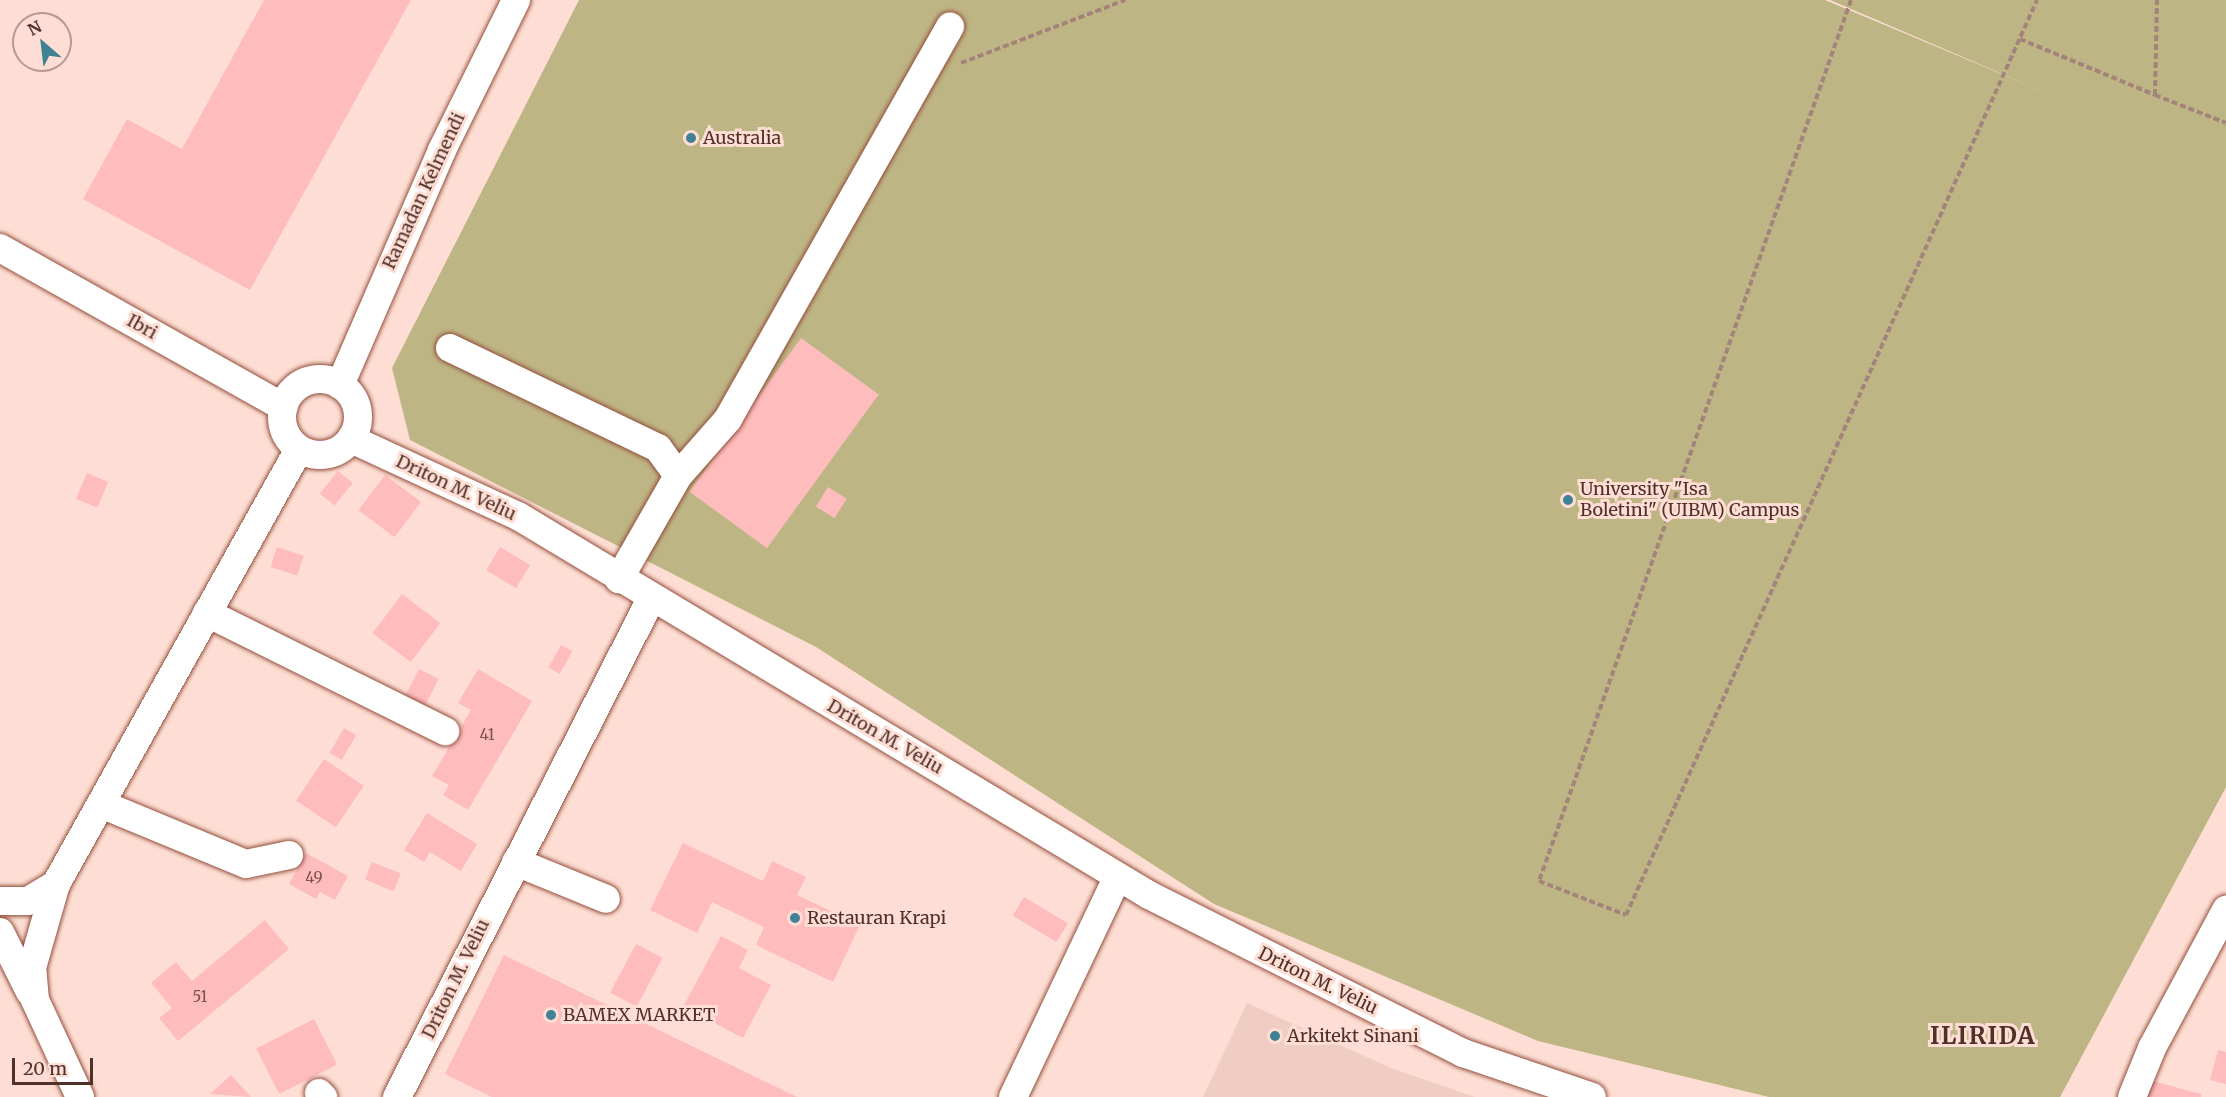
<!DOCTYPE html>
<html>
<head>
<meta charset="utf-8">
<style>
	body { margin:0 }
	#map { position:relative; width:2226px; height:1097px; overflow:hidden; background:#feded4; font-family:Merriweather,serif }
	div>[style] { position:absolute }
	.built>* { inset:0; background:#f0cdc3 }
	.green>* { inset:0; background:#beb585 }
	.building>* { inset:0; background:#febcbd; transform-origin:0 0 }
	.path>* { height:4px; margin-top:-2px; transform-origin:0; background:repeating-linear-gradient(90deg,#a3837a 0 6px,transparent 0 9px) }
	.roads { filter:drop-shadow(0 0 2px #934f3b) drop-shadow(0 0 2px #934f3b) }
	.minor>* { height:28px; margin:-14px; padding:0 14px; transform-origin:14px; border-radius:14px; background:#fff }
	.minor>.ring { margin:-14px; padding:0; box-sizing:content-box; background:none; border:28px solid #fff; border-radius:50% }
	.dots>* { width:16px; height:16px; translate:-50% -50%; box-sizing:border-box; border:3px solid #feded4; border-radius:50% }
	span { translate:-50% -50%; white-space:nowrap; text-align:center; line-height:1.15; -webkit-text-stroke:6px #feded4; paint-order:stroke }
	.number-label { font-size:15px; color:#7c544d }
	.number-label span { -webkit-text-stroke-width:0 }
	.poi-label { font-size:18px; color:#503128 }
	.left { translate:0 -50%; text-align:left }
	.street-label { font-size:18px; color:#503128 }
	.district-label { font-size:24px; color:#503128; font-weight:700; letter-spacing:1.5px }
	.north { position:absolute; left:12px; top:12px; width:60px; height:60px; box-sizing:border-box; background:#feded4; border:2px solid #b8998f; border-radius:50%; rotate:332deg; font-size:16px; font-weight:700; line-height:24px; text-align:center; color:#503128 }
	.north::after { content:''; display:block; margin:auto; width:21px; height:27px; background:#408193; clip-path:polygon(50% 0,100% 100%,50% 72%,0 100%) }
	.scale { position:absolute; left:12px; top:1058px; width:81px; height:27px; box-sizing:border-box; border:3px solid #503128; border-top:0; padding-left:8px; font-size:18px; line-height:21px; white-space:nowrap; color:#503128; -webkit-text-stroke:4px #feded4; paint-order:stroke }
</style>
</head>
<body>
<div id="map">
	<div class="built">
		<i style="clip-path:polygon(1247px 1003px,1391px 1068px,1475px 1097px,1203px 1097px)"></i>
	</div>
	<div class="green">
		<i style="clip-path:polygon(579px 0,1825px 0,2047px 93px,1830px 0,2226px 0,2226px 787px,2060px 1097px,1769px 1097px,1538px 1041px,1214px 904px,816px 647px,410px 440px,392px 368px)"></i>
	</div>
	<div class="building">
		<i style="clip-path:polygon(264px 0,411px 0,250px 290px,83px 199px,127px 119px,182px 149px)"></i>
		<i style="left:801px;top:338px;width:96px;height:190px;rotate:36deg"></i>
		<i style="left:338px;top:471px;width:19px;height:29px;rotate:39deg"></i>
		<i style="left:87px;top:473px;width:23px;height:28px;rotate:23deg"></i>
		<i style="left:385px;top:475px;width:45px;height:44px;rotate:37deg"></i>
		<i style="left:828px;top:487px;width:22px;height:23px;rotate:32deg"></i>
		<i style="left:277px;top:547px;width:28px;height:21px;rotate:18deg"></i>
		<i style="left:500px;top:547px;width:35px;height:27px;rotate:31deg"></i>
		<i style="left:402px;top:594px;width:48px;height:49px;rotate:37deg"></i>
		<i style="left:561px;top:645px;width:13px;height:26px;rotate:29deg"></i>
		<i style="left:419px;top:669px;width:22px;height:32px;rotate:27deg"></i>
		<i style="clip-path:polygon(478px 669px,532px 701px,468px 810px,443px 795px,449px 785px,432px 776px,471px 710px,458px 703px)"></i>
		<i style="left:344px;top:728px;width:14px;height:29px;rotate:30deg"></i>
		<i style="left:324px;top:759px;width:48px;height:50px;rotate:34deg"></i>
		<i style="clip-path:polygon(427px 813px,477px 844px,461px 871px,430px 852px,424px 862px,404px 850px)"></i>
		<i style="clip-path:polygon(683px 843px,763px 881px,772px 861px,806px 877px,797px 895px,860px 925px,833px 982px,756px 945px,764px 927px,712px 902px,697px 933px,650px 910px)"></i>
		<i style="clip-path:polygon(306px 853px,348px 876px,335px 900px,320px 892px,316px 899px,289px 884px)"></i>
		<i style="left:372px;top:862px;width:31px;height:19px;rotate:22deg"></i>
		<i style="left:1024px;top:897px;width:51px;height:22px;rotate:31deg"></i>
		<i style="clip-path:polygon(265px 920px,289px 949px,178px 1041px,159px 1018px,172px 1008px,151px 983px,176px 962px,192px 981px)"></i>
		<i style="clip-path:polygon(721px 936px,748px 950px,739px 968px,771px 985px,743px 1038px,683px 1007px)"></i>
		<i style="left:636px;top:944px;width:30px;height:55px;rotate:28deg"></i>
		<i style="clip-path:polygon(504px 955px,797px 1097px,492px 1097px,445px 1074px)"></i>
		<i style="left:314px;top:1019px;width:51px;height:65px;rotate:63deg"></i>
		<i style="clip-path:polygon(2218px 1050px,2226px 1052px,2226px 1084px,2210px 1080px)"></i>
		<i style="clip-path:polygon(231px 1075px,251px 1097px,210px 1094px)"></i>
		<i style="clip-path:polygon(2149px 1080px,2201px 1094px,2201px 1097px,2145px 1097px)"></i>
	</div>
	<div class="path">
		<i style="left:1851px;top:0;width:935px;rotate:109.5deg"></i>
		<i style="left:1539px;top:881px;width:93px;rotate:21.3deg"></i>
		<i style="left:1626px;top:915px;width:1003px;rotate:-65.81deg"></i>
		<i style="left:2020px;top:39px;width:146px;rotate:22.5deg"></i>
		<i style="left:2155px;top:95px;width:95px;rotate:-88.8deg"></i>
		<i style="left:961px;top:63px;width:176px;rotate:-21deg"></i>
		<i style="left:2155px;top:95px;width:76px;rotate:21.5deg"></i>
	</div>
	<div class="roads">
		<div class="minor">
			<i style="left:0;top:248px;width:325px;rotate:29.3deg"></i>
			<i style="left:450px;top:348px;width:231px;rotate:25.7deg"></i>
			<i style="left:658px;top:448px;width:34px;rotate:54deg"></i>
			<i style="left:678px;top:476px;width:119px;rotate:119.8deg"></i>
			<i class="ring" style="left:282px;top:379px;width:48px;height:48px"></i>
			<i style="left:340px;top:385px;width:256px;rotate:-66.5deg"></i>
			<i style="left:442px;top:150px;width:167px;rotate:-63.7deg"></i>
			<i style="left:351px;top:439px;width:184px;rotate:24.8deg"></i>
			<i style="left:518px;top:516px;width:736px;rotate:30.99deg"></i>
			<i style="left:1149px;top:895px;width:352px;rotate:26.7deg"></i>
			<i style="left:1463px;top:1053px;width:136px;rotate:18.8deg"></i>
			<i style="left:678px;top:476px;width:76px;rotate:-48.7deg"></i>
			<i style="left:728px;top:419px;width:451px;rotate:-60.5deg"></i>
			<i style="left:207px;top:613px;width:266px;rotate:26.4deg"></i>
			<i style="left:101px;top:804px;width:157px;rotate:22.5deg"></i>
			<i style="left:246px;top:864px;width:44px;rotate:-11.8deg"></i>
			<i style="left:516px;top:862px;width:97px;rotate:22.3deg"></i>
			<i style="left:0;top:901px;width:28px"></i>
			<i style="left:28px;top:901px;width:33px;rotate:-31deg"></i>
			<i style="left:0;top:932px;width:67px;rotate:63.4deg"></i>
			<i style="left:319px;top:1093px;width:6px;rotate:45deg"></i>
			<i style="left:80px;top:1097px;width:107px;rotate:-114.9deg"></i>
			<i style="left:35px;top:1000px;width:32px;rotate:-95deg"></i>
			<i style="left:32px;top:968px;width:87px;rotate:-74.1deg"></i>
			<i style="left:56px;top:884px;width:497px;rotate:-60.8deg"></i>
			<i style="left:397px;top:1097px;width:559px;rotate:-62.98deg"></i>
			<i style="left:1013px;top:1097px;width:242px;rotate:-64.6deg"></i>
			<i style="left:2132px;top:1097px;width:53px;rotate:-67.8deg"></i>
			<i style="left:2152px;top:1048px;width:157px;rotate:-61.8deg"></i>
		</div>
	</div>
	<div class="dots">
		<i style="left:691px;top:138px;background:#408193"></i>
		<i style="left:1568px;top:500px;background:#408193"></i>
		<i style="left:795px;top:918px;background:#408193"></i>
		<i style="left:551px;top:1015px;background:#408193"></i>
		<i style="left:1275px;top:1036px;background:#408193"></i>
	</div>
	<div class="number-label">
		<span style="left:487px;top:735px">41</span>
		<span style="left:314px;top:878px">49</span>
		<span style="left:200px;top:997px">51</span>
	</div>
	<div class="poi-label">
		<span class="left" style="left:703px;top:138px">Australia</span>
		<span class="left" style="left:1580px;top:500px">University "Isa<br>Boletini" (UIBM) Campus</span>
		<span class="left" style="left:807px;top:918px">Restauran Krapi</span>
		<span class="left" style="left:563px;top:1015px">BAMEX MARKET</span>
		<span class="left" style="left:1287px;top:1036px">Arkitekt Sinani</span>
	</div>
	<div class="street-label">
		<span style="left:424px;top:191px;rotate:-65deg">Ramadan Kelmendi</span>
		<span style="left:142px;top:327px;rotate:29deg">Ibri</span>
		<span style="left:456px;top:488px;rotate:25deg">Driton M. Veliu</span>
		<span style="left:885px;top:737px;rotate:30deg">Driton M. Veliu</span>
		<span style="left:456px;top:979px;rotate:-64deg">Driton M. Veliu</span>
		<span style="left:1318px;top:981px;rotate:26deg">Driton M. Veliu</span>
	</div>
	<div class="district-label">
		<span style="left:1983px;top:1036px">ILIRIDA</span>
	</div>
	<div class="north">N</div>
	<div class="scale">20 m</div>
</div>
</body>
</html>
